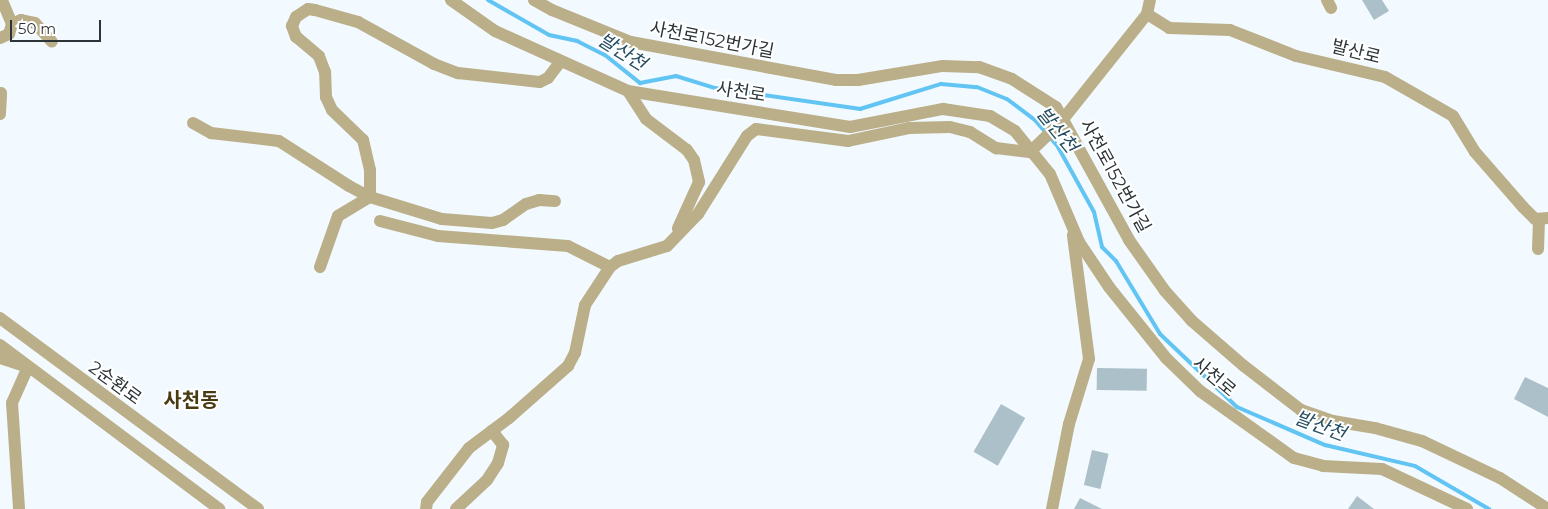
<!DOCTYPE html>
<html>
<head>
<meta charset="utf-8">
<style>
	body { margin:0 }
	#map { position:relative; width:1548px; height:509px; overflow:hidden; background:#f2faff; font-family:Montserrat,"Noto Sans KR",sans-serif }
	div>[style] { position:absolute }
	.stream>* { height:4px; margin:-2px; padding:0 2px; transform-origin:2px; border-radius:2px; background:#61c4f3 }
	.building>* { inset:0; background:#acc0ca; transform-origin:0 0 }
	.minor>* { height:12px; margin:-6px; padding:0 6px; transform-origin:6px; border-radius:6px; background:#bbaf8a }
	span { translate:-50% -50%; white-space:nowrap; text-align:center; line-height:1.15; -webkit-text-stroke:4px #fff; paint-order:stroke }
	.street-label { font-size:18px; color:#2c3438 }
	.water-label { font-size:19px; color:#244e62; font-style:italic }
	.quarter-label { font-size:20px; color:#483b12; font-weight:700 }
	.scale { position:absolute; left:10px; top:20px; width:91px; height:22px; box-sizing:border-box; border:2px solid #2c3438; border-top:0; padding-left:6px; font-size:15px; line-height:18px; white-space:nowrap; color:#2c3438; -webkit-text-stroke:4px #fff; paint-order:stroke }
</style>
</head>
<body>
<div id="map">
	<div class="stream">
		<i style="left:488px;top:0;width:70px;rotate:29.8deg"></i>
		<i style="left:549px;top:35px;width:29px;rotate:12deg"></i>
		<i style="left:577px;top:41px;width:31px;rotate:27deg"></i>
		<i style="left:605px;top:55px;width:45px;rotate:38.7deg"></i>
		<i style="left:640px;top:83px;width:37px;rotate:-11deg"></i>
		<i style="left:676px;top:76px;width:41px;rotate:17.1deg"></i>
		<i style="left:715px;top:88px;width:147px;rotate:8.2deg"></i>
		<i style="left:860px;top:109px;width:85px;rotate:-17.2deg"></i>
		<i style="left:941px;top:84px;width:36px;rotate:5deg"></i>
		<i style="left:977px;top:87px;width:32px;rotate:22deg"></i>
		<i style="left:1007px;top:99px;width:34px;rotate:37deg"></i>
		<i style="left:1034px;top:119px;width:37px;rotate:49deg"></i>
		<i style="left:1058px;top:147px;width:74px;rotate:61deg"></i>
		<i style="left:1094px;top:212px;width:36px;rotate:77deg"></i>
		<i style="left:1102px;top:247px;width:20px;rotate:45deg"></i>
		<i style="left:1116px;top:261px;width:85px;rotate:58.9deg"></i>
		<i style="left:1160px;top:334px;width:106px;rotate:43.5deg"></i>
		<i style="left:1237px;top:407px;width:96px;rotate:23.4deg"></i>
		<i style="left:1325px;top:445px;width:92px;rotate:13.1deg"></i>
		<i style="left:1415px;top:466px;width:86px;rotate:30.2deg"></i>
	</div>
	<div class="building">
		<i style="clip-path:polygon(1362px 0,1382px 0,1389px 11px,1374px 20px)"></i>
		<i style="left:1097px;top:368px;width:50px;height:22px;rotate:1deg"></i>
		<i style="clip-path:polygon(1525px 377px,1548px 388px,1548px 417px,1514px 399px)"></i>
		<i style="left:1001px;top:404px;width:28px;height:55px;rotate:30deg"></i>
		<i style="left:1092px;top:450px;width:17px;height:36px;rotate:13deg"></i>
		<i style="clip-path:polygon(1357px 496px,1374px 509px,1348px 509px)"></i>
		<i style="clip-path:polygon(1080px 498px,1102px 509px,1074px 509px)"></i>
	</div>
	<div class="minor">
		<i style="left:451px;top:0;width:54px;rotate:35.2deg"></i>
		<i style="left:495px;top:31px;width:146px;rotate:24.3deg"></i>
		<i style="left:628px;top:91px;width:225px;rotate:9.2deg"></i>
		<i style="left:850px;top:127px;width:95px;rotate:-11deg"></i>
		<i style="left:943px;top:109px;width:48px;rotate:8.5deg"></i>
		<i style="left:990px;top:116px;width:29px;rotate:31deg"></i>
		<i style="left:1015px;top:131px;width:55px;rotate:50.9deg"></i>
		<i style="left:1050px;top:174px;width:74px;rotate:66.9deg"></i>
		<i style="left:1079px;top:242px;width:54px;rotate:56.3deg"></i>
		<i style="left:1109px;top:287px;width:91px;rotate:51.2deg"></i>
		<i style="left:1166px;top:358px;width:47px;rotate:44.1deg"></i>
		<i style="left:1200px;top:391px;width:115px;rotate:35.5deg"></i>
		<i style="left:1294px;top:458px;width:30px;rotate:15deg"></i>
		<i style="left:1323px;top:466px;width:59px;rotate:2.9deg"></i>
		<i style="left:1382px;top:469px;width:94px;rotate:25.2deg"></i>
		<i style="left:534px;top:0;width:21px;rotate:29deg"></i>
		<i style="left:552px;top:10px;width:85px;rotate:22.1deg"></i>
		<i style="left:631px;top:42px;width:208px;rotate:10.5deg"></i>
		<i style="left:836px;top:80px;width:22px"></i>
		<i style="left:858px;top:80px;width:86px;rotate:-9.4deg"></i>
		<i style="left:943px;top:66px;width:36px;rotate:2deg"></i>
		<i style="left:979px;top:67px;width:35px;rotate:20deg"></i>
		<i style="left:1012px;top:79px;width:52px;rotate:32.5deg"></i>
		<i style="left:1056px;top:107px;width:152px;rotate:61.2deg"></i>
		<i style="left:1129px;top:240px;width:62px;rotate:54.8deg"></i>
		<i style="left:1165px;top:291px;width:40px;rotate:48deg"></i>
		<i style="left:1192px;top:321px;width:69px;rotate:40.9deg"></i>
		<i style="left:1244px;top:366px;width:72px;rotate:37.7deg"></i>
		<i style="left:1301px;top:410px;width:34px;rotate:19deg"></i>
		<i style="left:1333px;top:421px;width:43px;rotate:9.5deg"></i>
		<i style="left:1375px;top:428px;width:49px;rotate:15.5deg"></i>
		<i style="left:1422px;top:441px;width:86px;rotate:25.4deg"></i>
		<i style="left:1500px;top:478px;width:57px;rotate:32.9deg"></i>
		<i style="left:1327px;top:0;width:9px;rotate:63deg"></i>
		<i style="left:1147px;top:14px;width:26px;rotate:32deg"></i>
		<i style="left:1169px;top:28px;width:61px;rotate:1.9deg"></i>
		<i style="left:1230px;top:30px;width:71px;rotate:21.5deg"></i>
		<i style="left:1296px;top:56px;width:91px;rotate:13.3deg"></i>
		<i style="left:1385px;top:77px;width:78px;rotate:29.8deg"></i>
		<i style="left:1453px;top:116px;width:42px;rotate:58.6deg"></i>
		<i style="left:1475px;top:152px;width:73px;rotate:48.9deg"></i>
		<i style="left:1523px;top:207px;width:17px;rotate:45deg"></i>
		<i style="left:1535px;top:219px;width:13px;rotate:-4deg"></i>
		<i style="left:12px;top:24px;width:10px;rotate:-24deg"></i>
		<i style="left:21px;top:20px;width:14px;rotate:12deg"></i>
		<i style="left:35px;top:23px;width:25px;rotate:48deg"></i>
		<i style="left:0;top:38px;width:10px;rotate:-24deg"></i>
		<i style="left:9px;top:34px;width:10px;rotate:-73deg"></i>
		<i style="left:12px;top:24px;width:26px;rotate:-113deg"></i>
		<i style="left:628px;top:91px;width:33px;rotate:57deg"></i>
		<i style="left:646px;top:119px;width:51px;rotate:37.1deg"></i>
		<i style="left:687px;top:150px;width:12px;rotate:55deg"></i>
		<i style="left:694px;top:160px;width:23px;rotate:77deg"></i>
		<i style="left:699px;top:182px;width:51px;rotate:114.5deg"></i>
		<i style="left:0;top:114px;width:21px;rotate:-87deg"></i>
		<i style="left:193px;top:123px;width:21px;rotate:29deg"></i>
		<i style="left:211px;top:133px;width:68px;rotate:6.7deg"></i>
		<i style="left:279px;top:141px;width:83px;rotate:32.7deg"></i>
		<i style="left:349px;top:186px;width:24px;rotate:28deg"></i>
		<i style="left:370px;top:197px;width:75px;rotate:17deg"></i>
		<i style="left:442px;top:219px;width:50px;rotate:4.6deg"></i>
		<i style="left:492px;top:223px;width:11px;rotate:-15deg"></i>
		<i style="left:503px;top:220px;width:28px;rotate:-35deg"></i>
		<i style="left:526px;top:204px;width:14px;rotate:-17deg"></i>
		<i style="left:539px;top:200px;width:16px;rotate:4deg"></i>
		<i style="left:380px;top:221px;width:60px;rotate:14.5deg"></i>
		<i style="left:438px;top:236px;width:130px;rotate:4.4deg"></i>
		<i style="left:568px;top:246px;width:47px;rotate:26.6deg"></i>
		<i style="left:1538px;top:249px;width:29px;rotate:-88deg"></i>
		<i style="left:320px;top:267px;width:54px;rotate:-70.6deg"></i>
		<i style="left:338px;top:216px;width:37px;rotate:-31deg"></i>
		<i style="left:370px;top:197px;width:27px;rotate:-90deg"></i>
		<i style="left:370px;top:170px;width:31px;rotate:-103deg"></i>
		<i style="left:363px;top:140px;width:43px;rotate:-135.9deg"></i>
		<i style="left:332px;top:110px;width:14px;rotate:-115deg"></i>
		<i style="left:326px;top:97px;width:25px;rotate:-92deg"></i>
		<i style="left:325px;top:72px;width:17px;rotate:-111deg"></i>
		<i style="left:319px;top:56px;width:30px;rotate:-140deg"></i>
		<i style="left:296px;top:37px;width:12px;rotate:-110deg"></i>
		<i style="left:292px;top:26px;width:10px;rotate:-66deg"></i>
		<i style="left:296px;top:17px;width:14px;rotate:-34deg"></i>
		<i style="left:308px;top:9px;width:7px;rotate:8deg"></i>
		<i style="left:315px;top:10px;width:45px;rotate:15.6deg"></i>
		<i style="left:358px;top:22px;width:87px;rotate:28.9deg"></i>
		<i style="left:434px;top:64px;width:26px;rotate:21deg"></i>
		<i style="left:458px;top:73px;width:82px;rotate:6.3deg"></i>
		<i style="left:540px;top:82px;width:9px;rotate:-27deg"></i>
		<i style="left:548px;top:78px;width:20px;rotate:-53deg"></i>
		<i style="left:0;top:318px;width:321px;rotate:36.5deg"></i>
		<i style="left:0;top:345px;width:274px;rotate:36.8deg"></i>
		<i style="left:0;top:358px;width:29px;rotate:18deg"></i>
		<i style="left:28px;top:367px;width:39px;rotate:114deg"></i>
		<i style="left:12px;top:403px;width:106px;rotate:86.2deg"></i>
		<i style="left:426px;top:509px;width:7px;rotate:-82deg"></i>
		<i style="left:427px;top:502px;width:68px;rotate:-52.1deg"></i>
		<i style="left:469px;top:448px;width:50px;rotate:-36.9deg"></i>
		<i style="left:509px;top:418px;width:79px;rotate:-41.4deg"></i>
		<i style="left:568px;top:366px;width:15px;rotate:-62deg"></i>
		<i style="left:575px;top:353px;width:49px;rotate:-78.2deg"></i>
		<i style="left:585px;top:305px;width:45px;rotate:-56.7deg"></i>
		<i style="left:610px;top:267px;width:10px;rotate:-37deg"></i>
		<i style="left:618px;top:261px;width:51px;rotate:-17deg"></i>
		<i style="left:667px;top:246px;width:45px;rotate:-45.9deg"></i>
		<i style="left:698px;top:214px;width:92px;rotate:-57.9deg"></i>
		<i style="left:747px;top:136px;width:11px;rotate:-38deg"></i>
		<i style="left:756px;top:129px;width:93px;rotate:7.4deg"></i>
		<i style="left:848px;top:141px;width:62px;rotate:-12deg"></i>
		<i style="left:909px;top:128px;width:41px;rotate:-1.4deg"></i>
		<i style="left:950px;top:127px;width:21px;rotate:14deg"></i>
		<i style="left:970px;top:132px;width:31px;rotate:32deg"></i>
		<i style="left:996px;top:148px;width:34px;rotate:7deg"></i>
		<i style="left:1030px;top:152px;width:42px;rotate:-44deg"></i>
		<i style="left:1060px;top:123px;width:139px;rotate:-51.4deg"></i>
		<i style="left:1147px;top:14px;width:14px;rotate:-78deg"></i>
		<i style="left:456px;top:509px;width:42px;rotate:-43.1deg"></i>
		<i style="left:487px;top:480px;width:20px;rotate:-57deg"></i>
		<i style="left:498px;top:463px;width:19px;rotate:-74deg"></i>
		<i style="left:503px;top:445px;width:18px;rotate:-128deg"></i>
		<i style="left:1052px;top:509px;width:87px;rotate:-78.7deg"></i>
		<i style="left:1069px;top:424px;width:68px;rotate:-72.9deg"></i>
		<i style="left:1089px;top:359px;width:125px;rotate:-97.4deg"></i>
	</div>
	<div class="street-label">
		<span style="left:712px;top:40px;rotate:11deg">사천로152번가길</span>
		<span style="left:1356px;top:52px;rotate:14deg">발산로</span>
		<span style="left:741px;top:92px;rotate:9deg">사천로</span>
		<span style="left:1115px;top:176px;rotate:61deg">사천로152번가길</span>
		<span style="left:1214px;top:377px;rotate:40deg">사천로</span>
		<span style="left:115px;top:383px;rotate:36deg">2순환로</span>
	</div>
	<div class="water-label">
		<span style="left:622px;top:52px;rotate:32deg">발산천</span>
		<span style="left:1057px;top:130px;rotate:51deg">발산천</span>
		<span style="left:1320px;top:426px;rotate:20deg">발산천</span>
	</div>
	<div class="quarter-label">
		<span style="left:191px;top:400px">사천동</span>
	</div>
	<div class="scale">50 m</div>
</div>
</body>
</html>
